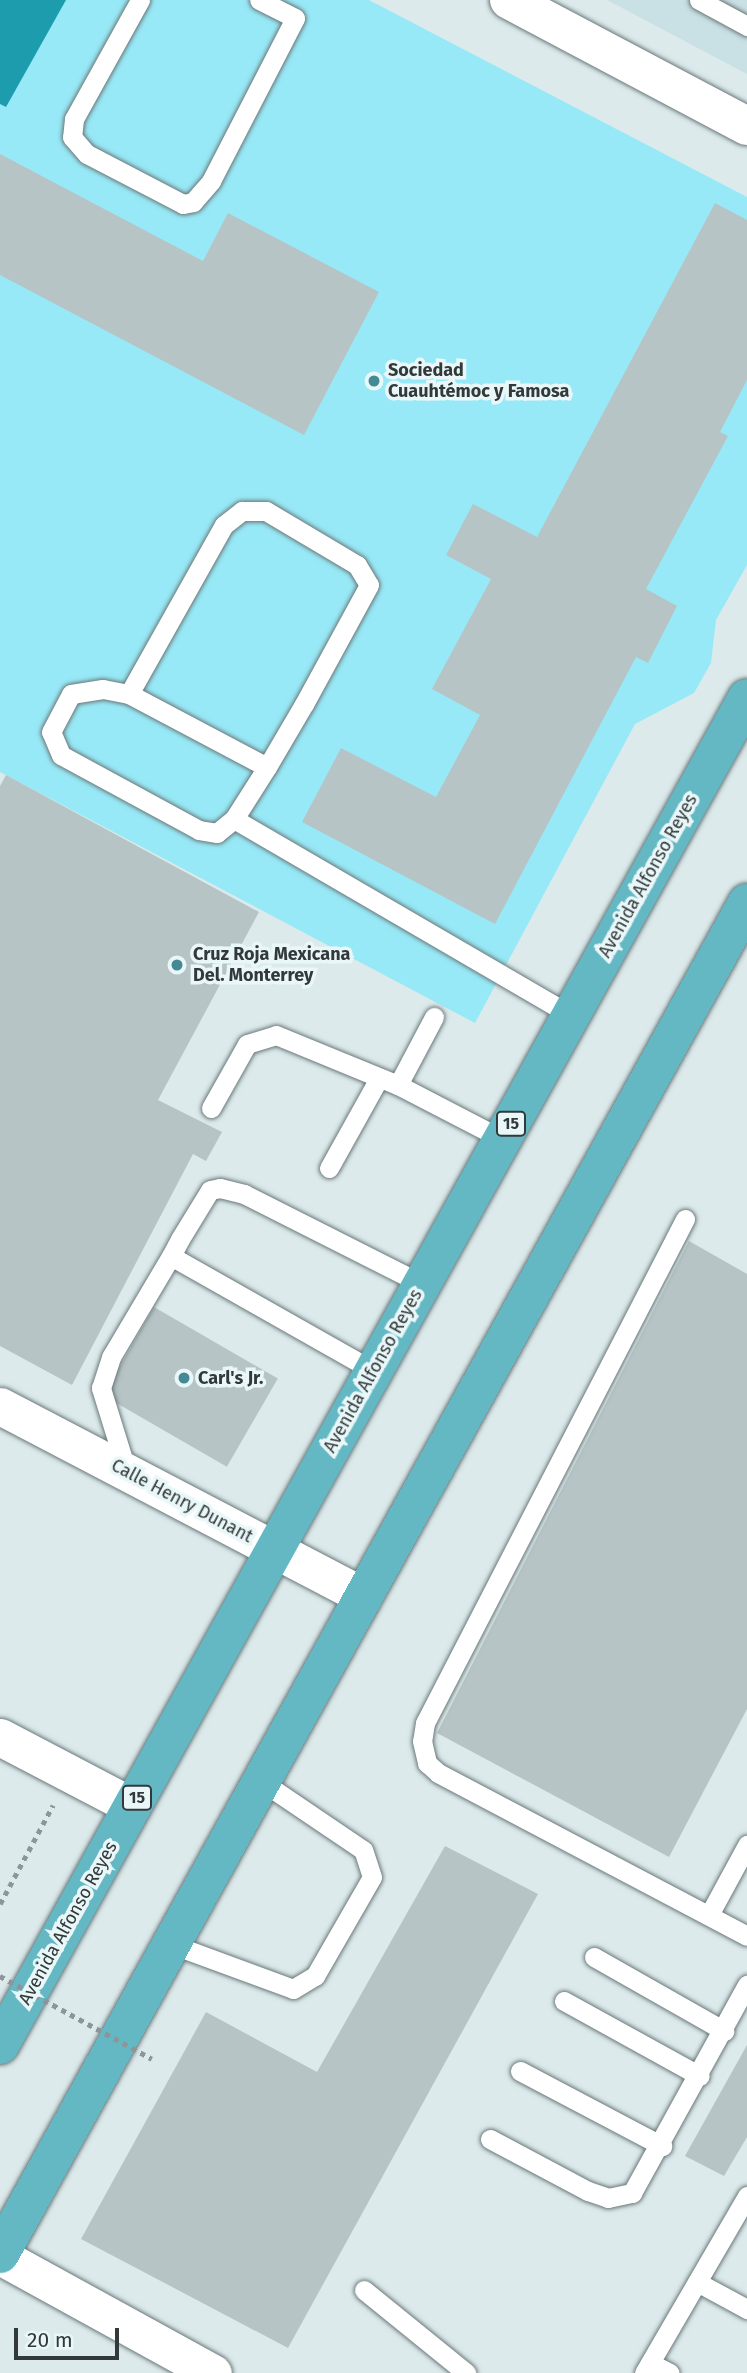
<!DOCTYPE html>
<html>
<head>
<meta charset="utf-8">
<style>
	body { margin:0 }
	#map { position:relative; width:747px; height:2373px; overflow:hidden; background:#dceaec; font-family:"Fira Sans",sans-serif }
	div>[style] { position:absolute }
	.built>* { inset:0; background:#c9e0e4 }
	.green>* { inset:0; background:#98e9f7 }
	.water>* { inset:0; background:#1d9cad }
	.building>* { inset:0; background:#b6c4c6; transform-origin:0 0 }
	.path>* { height:4.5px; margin-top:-2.25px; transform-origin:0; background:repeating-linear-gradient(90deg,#8c9698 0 5px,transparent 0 10px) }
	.roads { filter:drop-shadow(0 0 2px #6b787a) drop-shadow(0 0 2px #6b787a) }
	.service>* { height:19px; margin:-9.5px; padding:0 9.5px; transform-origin:9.5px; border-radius:9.5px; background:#fff }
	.minor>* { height:37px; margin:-18.5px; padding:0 18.5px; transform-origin:18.5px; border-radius:18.5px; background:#fff }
	.tertiary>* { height:38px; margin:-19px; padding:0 19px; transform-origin:19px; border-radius:19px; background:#fff }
	.trunk>* { height:38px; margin:-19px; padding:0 19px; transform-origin:19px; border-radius:19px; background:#63b8c4 }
	.path-bridge>* { height:4.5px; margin-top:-2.25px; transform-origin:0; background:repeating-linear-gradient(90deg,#8c9698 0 5px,transparent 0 10px) }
	.dots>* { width:19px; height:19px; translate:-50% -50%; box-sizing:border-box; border:4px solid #e9f7f9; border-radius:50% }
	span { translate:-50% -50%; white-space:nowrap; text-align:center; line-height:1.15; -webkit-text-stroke:7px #e9f7f9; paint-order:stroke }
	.shield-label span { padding:2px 5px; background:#e9f7f9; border:2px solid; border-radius:5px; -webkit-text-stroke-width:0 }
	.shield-label { font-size:16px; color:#33393a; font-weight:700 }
	.poi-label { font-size:18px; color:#33393a; font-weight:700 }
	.left { translate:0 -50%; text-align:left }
	.street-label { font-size:18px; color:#33393a }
	.scale { position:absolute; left:14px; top:2328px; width:105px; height:32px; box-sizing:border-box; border:4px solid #33393a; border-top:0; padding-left:9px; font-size:21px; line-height:24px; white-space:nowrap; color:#33393a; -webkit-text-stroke:5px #e9f7f9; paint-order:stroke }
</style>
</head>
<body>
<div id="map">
	<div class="built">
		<i style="clip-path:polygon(607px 0,747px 0,747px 74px)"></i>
	</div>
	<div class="green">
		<i style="clip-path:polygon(0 0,369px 0,747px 197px,747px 565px,716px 620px,711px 663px,694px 693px,635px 724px,475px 1023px,0 772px)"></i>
	</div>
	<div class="water">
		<i style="clip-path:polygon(0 0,66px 0,6px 107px,0 104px)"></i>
	</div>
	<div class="building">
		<i style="clip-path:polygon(0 154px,203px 261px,228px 213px,379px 292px,304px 435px,0 275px)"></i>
		<i style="clip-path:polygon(715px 203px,747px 220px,747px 380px,720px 432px,728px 436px,646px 589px,677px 606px,648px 663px,636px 657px,495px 924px,302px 822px,341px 748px,436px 797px,480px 715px,432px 689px,491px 579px,446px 555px,473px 504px,537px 537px)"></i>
		<i style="clip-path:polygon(6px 775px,259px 912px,158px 1100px,222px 1132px,206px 1161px,193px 1154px,72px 1385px,0 1346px,0 786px)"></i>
		<i style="clip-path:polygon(689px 1241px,747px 1274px,747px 1709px,669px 1857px,437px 1733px)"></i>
		<i style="left:154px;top:1307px;width:143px;height:102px;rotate:30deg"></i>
		<i style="clip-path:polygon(445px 1846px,538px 1894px,288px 2348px,81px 2239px,206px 2012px,317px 2072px)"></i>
		<i style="clip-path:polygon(747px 2045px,747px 2137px,724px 2176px,685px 2156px)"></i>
	</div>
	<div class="path">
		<i style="left:0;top:1904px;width:112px;rotate:-61.8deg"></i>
	</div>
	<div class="roads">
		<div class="service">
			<i style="left:140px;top:0;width:136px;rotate:119deg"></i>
			<i style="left:74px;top:119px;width:18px;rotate:96deg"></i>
			<i style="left:72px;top:137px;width:23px;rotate:49deg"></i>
			<i style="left:87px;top:154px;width:108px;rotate:27.5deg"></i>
			<i style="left:183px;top:204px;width:10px;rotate:-11deg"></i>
			<i style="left:193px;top:202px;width:28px;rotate:-49deg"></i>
			<i style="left:211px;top:181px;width:183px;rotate:-62.7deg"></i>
			<i style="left:295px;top:18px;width:40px;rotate:-153.4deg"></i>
			<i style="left:699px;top:0;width:55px;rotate:28.4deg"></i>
			<i style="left:129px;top:694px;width:194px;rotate:-60.7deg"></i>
			<i style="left:224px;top:525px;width:23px;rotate:-38deg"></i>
			<i style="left:242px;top:511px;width:24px"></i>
			<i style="left:266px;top:511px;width:106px;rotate:30.7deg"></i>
			<i style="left:357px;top:565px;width:23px;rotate:59deg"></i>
			<i style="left:369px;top:585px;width:136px;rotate:118.6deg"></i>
			<i style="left:304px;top:704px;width:73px;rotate:120.4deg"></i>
			<i style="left:267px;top:767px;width:62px;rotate:122.4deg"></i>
			<i style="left:234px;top:819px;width:22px;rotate:141deg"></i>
			<i style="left:217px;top:833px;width:18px;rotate:-171deg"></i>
			<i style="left:199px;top:830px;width:157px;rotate:-151.5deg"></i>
			<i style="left:61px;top:755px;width:25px;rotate:-113deg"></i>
			<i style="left:51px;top:732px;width:43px;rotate:-62.2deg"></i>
			<i style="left:71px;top:694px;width:32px;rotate:-9deg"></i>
			<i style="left:103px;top:689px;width:26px;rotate:11deg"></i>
			<i style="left:129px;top:694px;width:156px;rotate:27.9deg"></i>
			<i style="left:234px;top:819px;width:390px;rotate:30.2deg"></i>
			<i style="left:398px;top:1085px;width:77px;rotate:-62.1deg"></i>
			<i style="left:211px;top:1108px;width:73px;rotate:-60.6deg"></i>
			<i style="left:247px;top:1044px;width:30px;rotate:-17deg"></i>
			<i style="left:276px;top:1035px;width:132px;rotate:22.3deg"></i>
			<i style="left:398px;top:1085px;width:117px;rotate:27.4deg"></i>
			<i style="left:329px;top:1168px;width:103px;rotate:-60.9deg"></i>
			<i style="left:685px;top:1219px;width:567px;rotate:117.29deg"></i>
			<i style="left:425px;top:1723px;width:18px;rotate:99deg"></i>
			<i style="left:422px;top:1741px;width:23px;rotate:77deg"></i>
			<i style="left:427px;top:1763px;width:15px;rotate:42deg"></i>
			<i style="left:438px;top:1773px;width:349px;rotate:27.8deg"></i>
			<i style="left:374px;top:1371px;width:233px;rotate:-150.5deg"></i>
			<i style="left:171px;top:1256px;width:19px;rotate:-62deg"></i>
			<i style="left:180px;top:1239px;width:57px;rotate:-58.5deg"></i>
			<i style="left:210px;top:1190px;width:10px;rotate:-11deg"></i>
			<i style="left:220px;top:1188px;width:25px;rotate:14deg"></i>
			<i style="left:244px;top:1194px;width:199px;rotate:26.8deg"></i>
			<i style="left:126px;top:1469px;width:85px;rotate:-107.2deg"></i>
			<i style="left:101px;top:1388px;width:33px;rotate:-72deg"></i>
			<i style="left:111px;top:1357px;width:117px;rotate:-59.3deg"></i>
			<i style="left:709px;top:1915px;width:80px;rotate:-61.5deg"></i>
			<i style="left:171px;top:1944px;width:130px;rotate:20.2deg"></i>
			<i style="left:293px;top:1989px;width:26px;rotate:-31deg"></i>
			<i style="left:315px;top:1976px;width:114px;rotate:-60.1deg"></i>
			<i style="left:372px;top:1877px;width:28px;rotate:-108deg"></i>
			<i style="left:363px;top:1850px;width:123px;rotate:-145.9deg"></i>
			<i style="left:594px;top:1957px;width:150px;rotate:29.6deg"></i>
			<i style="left:564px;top:2001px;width:155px;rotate:28.9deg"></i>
			<i style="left:520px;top:2071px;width:161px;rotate:27.8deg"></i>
			<i style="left:490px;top:2139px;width:111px;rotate:28deg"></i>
			<i style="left:588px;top:2191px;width:21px;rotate:19deg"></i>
			<i style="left:608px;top:2198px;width:25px;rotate:-12deg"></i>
			<i style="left:632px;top:2193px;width:238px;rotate:-61.1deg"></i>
			<i style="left:697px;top:2282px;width:57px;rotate:28.4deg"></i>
			<i style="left:364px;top:2290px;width:132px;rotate:39.1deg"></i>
			<i style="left:650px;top:2363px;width:22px;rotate:27deg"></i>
			<i style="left:644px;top:2373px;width:205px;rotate:-59.8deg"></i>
		</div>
		<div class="minor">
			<i style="left:0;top:1406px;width:410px;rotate:27.6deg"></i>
			<i style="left:0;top:1737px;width:149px;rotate:27.6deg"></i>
			<i style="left:0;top:2256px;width:243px;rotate:28.8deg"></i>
		</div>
		<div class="tertiary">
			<i style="left:509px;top:0;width:269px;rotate:27.9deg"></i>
		</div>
		<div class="trunk">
			<i style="left:0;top:2045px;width:1540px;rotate:-60.99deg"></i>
			<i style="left:0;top:2254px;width:1544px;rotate:-61.06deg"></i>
		</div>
	</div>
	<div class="path-bridge">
		<i style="left:0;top:1976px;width:173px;rotate:28.6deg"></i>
	</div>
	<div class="dots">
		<i style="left:374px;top:381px;background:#448a95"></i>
		<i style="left:177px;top:965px;background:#448a95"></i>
		<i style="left:184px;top:1378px;background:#448a95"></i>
	</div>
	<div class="shield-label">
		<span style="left:511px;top:1124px">15</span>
		<span style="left:137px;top:1798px">15</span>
	</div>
	<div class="poi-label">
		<span class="left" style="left:388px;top:381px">Sociedad<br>Cuauhtémoc y Famosa</span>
		<span class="left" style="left:193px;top:965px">Cruz Roja Mexicana<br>Del. Monterrey</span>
		<span class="left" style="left:198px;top:1378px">Carl's Jr.</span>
	</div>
	<div class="street-label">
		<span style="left:648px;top:876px;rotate:-61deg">Avenida Alfonso Reyes</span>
		<span style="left:373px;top:1371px;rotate:-61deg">Avenida Alfonso Reyes</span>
		<span style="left:182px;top:1501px;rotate:28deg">Calle Henry Dunant</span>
		<span style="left:68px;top:1923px;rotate:-61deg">Avenida Alfonso Reyes</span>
	</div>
	<div class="scale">20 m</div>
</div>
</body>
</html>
